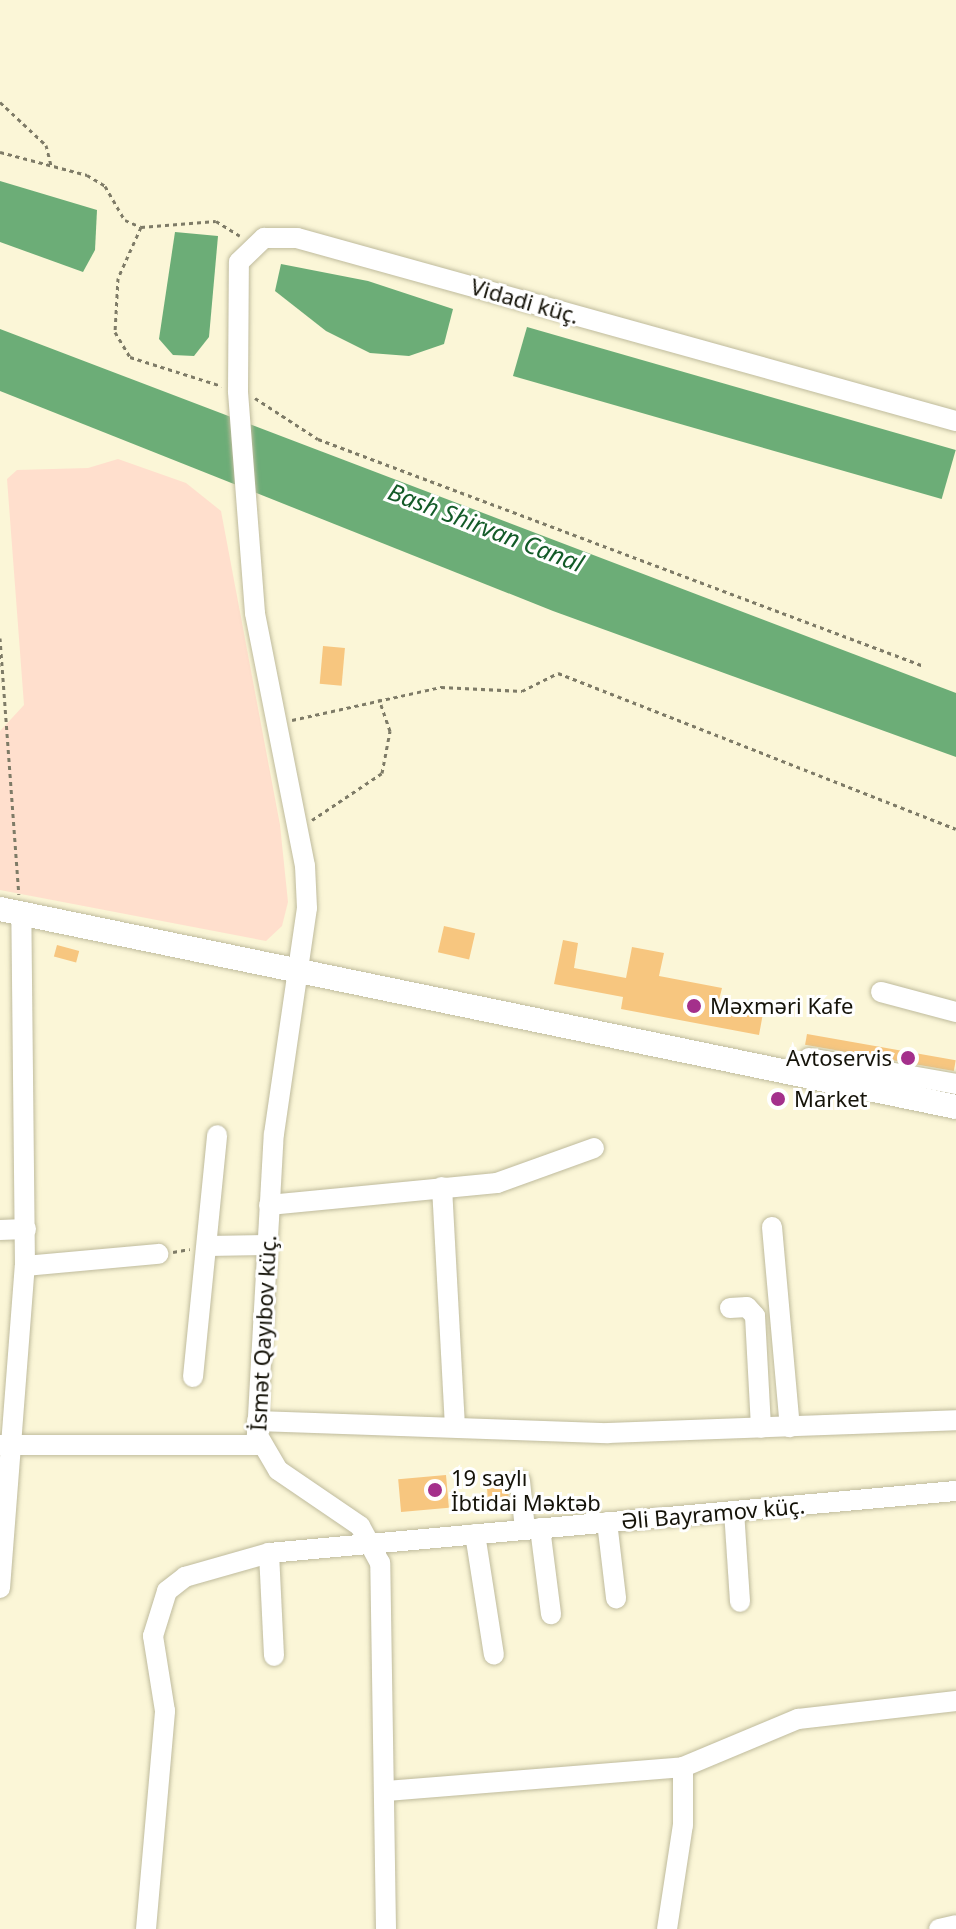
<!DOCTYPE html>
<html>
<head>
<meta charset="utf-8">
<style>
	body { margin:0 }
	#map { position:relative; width:956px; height:1929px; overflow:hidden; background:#fbf6d7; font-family:"Noto Sans",sans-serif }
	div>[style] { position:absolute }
	.green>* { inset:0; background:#ffdfcd }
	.water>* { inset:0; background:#6cad77; transform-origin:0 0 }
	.building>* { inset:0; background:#f7c67f; transform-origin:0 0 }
	.path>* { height:3px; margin-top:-1.5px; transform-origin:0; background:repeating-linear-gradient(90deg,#7e7b67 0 4px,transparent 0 8px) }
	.roads { filter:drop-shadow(0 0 2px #bfbb9d) drop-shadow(0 0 2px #bfbb9d) }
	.minor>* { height:20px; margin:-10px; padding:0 10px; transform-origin:10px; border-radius:10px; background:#fff }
	.major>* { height:24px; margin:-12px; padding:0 12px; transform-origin:12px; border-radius:12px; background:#fff }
	.dots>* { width:22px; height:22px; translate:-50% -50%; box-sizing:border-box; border:4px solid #fff; border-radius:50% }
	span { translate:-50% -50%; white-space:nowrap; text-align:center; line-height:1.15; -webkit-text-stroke:6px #fff; paint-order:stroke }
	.street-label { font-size:22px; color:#151309 }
	.poi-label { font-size:22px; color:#151309 }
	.left { translate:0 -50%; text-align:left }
	.right { translate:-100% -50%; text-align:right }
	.water-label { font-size:24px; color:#135b28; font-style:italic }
</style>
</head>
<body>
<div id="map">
	<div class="green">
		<i style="clip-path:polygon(118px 459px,186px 483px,221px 511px,280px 825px,288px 902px,282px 926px,266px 941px,0 890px,0 731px,24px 705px,7px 479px,17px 470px,88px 468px)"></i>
	</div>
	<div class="water">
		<i style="clip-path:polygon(0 181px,97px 210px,95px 250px,83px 272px,0 242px)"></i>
		<i style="clip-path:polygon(175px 232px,218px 236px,209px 337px,194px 356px,173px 355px,159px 339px)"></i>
		<i style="clip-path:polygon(281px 264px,368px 281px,453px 309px,444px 344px,409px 356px,370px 353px,326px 331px,275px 291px)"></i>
		<i style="left:527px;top:327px;width:446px;height:51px;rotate:16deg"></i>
		<i style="clip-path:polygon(0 329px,956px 693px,956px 757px,553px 611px,0 391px)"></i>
	</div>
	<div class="building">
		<i style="left:323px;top:646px;width:22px;height:38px;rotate:5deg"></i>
		<i style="left:444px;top:926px;width:32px;height:27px;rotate:13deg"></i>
		<i style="clip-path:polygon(563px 940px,578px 943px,574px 968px,626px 978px,632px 947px,664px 953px,659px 976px,722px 988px,719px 1000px,764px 1008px,759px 1035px,621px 1009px,623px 997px,554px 984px)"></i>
		<i style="left:57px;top:945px;width:23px;height:12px;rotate:15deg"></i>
		<i style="left:807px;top:1034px;width:151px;height:11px;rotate:10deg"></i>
		<i style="left:446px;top:1475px;width:33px;height:48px;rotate:85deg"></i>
		<i style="left:508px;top:1487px;width:15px;height:21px;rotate:86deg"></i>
	</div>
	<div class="path">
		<i style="left:0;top:102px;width:63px;rotate:43.1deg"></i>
		<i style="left:46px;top:145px;width:21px;rotate:76deg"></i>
		<i style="left:0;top:152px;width:90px;rotate:14.8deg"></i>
		<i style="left:87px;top:175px;width:21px;rotate:31deg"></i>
		<i style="left:105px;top:186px;width:39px;rotate:60deg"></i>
		<i style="left:125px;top:220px;width:17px;rotate:24deg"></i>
		<i style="left:141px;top:227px;width:75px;rotate:-4.6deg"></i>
		<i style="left:216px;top:221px;width:28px;rotate:32deg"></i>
		<i style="left:141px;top:227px;width:56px;rotate:114.3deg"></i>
		<i style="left:118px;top:278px;width:54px;rotate:93.2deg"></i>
		<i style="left:115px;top:332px;width:29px;rotate:59deg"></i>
		<i style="left:130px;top:357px;width:96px;rotate:17.5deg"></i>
		<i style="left:255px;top:398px;width:75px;rotate:33.1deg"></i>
		<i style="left:318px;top:439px;width:647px;rotate:20.54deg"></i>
		<i style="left:0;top:638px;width:257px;rotate:85.8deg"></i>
		<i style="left:292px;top:720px;width:153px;rotate:-12.5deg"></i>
		<i style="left:441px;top:687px;width:81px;rotate:2.8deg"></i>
		<i style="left:522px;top:691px;width:40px;rotate:-26.6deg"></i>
		<i style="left:558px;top:673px;width:427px;rotate:21.4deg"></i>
		<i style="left:312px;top:820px;width:84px;rotate:-33.9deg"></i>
		<i style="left:382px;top:773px;width:43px;rotate:-79.2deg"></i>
		<i style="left:390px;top:731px;width:34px;rotate:-109deg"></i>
		<i style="left:173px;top:1252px;width:17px;rotate:-10deg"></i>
	</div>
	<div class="roads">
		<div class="minor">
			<i style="left:881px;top:992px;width:78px;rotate:14.9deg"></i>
			<i style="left:809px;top:1058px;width:149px;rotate:10deg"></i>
			<i style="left:442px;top:1187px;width:239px;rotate:86.9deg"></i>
			<i style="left:269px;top:1205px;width:229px;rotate:-5.5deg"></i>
			<i style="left:497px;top:1183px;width:103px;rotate:-19.8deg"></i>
			<i style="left:772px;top:1227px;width:201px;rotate:84.9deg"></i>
			<i style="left:0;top:1230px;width:26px;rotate:-2deg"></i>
			<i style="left:208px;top:1246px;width:58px;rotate:-1deg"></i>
			<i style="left:25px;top:1266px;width:134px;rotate:-5.2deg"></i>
			<i style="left:730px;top:1308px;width:17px;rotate:-3deg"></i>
			<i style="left:747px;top:1307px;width:12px;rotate:48deg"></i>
			<i style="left:755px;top:1316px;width:112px;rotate:86.9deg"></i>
			<i style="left:193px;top:1377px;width:243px;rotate:-84.3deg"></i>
			<i style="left:257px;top:1421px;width:351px;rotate:2deg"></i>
			<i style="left:608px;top:1433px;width:348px;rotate:-2.1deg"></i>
			<i style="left:0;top:1445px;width:259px"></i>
			<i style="left:520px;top:1481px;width:48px;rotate:84.1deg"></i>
			<i style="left:734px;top:1511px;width:91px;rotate:86.2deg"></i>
			<i style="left:607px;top:1522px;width:77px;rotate:83.2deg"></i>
			<i style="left:540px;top:1528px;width:87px;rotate:82.7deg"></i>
			<i style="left:475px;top:1534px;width:122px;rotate:81.1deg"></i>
			<i style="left:269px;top:1553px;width:103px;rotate:87.2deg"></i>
			<i style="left:0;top:1588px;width:323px;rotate:-85.6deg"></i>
			<i style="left:25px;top:1266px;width:353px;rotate:-90.6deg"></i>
			<i style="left:387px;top:1791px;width:297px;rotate:-4.6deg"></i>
			<i style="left:683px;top:1767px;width:125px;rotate:-22.7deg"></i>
			<i style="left:798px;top:1719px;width:159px;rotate:-6.5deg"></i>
			<i style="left:146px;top:1929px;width:219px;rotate:-85deg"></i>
			<i style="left:165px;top:1711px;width:76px;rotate:-99.1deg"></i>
			<i style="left:153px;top:1636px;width:47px;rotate:-72.7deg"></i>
			<i style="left:167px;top:1591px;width:23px;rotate:-38deg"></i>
			<i style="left:185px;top:1577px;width:87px;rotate:-15.9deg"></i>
			<i style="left:269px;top:1553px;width:690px;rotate:-5.16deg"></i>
			<i style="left:386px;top:1929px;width:366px;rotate:-90.9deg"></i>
			<i style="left:380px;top:1563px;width:42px;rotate:-118.4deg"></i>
			<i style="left:360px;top:1526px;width:99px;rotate:-145.7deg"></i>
			<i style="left:278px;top:1470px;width:42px;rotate:-120.3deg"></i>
			<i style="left:257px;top:1434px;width:300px;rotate:-86.8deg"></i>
			<i style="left:274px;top:1134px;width:228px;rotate:-81.7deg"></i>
			<i style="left:307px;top:908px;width:42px;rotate:-92.7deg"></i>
			<i style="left:305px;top:866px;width:258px;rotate:-101.2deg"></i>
			<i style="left:255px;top:613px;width:223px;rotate:-94.4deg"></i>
			<i style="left:238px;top:391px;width:129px;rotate:-89.6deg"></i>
			<i style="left:239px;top:262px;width:35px;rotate:-44deg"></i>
			<i style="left:264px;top:238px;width:33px"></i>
			<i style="left:297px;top:238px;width:684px;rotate:15.52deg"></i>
			<i style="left:667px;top:1929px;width:105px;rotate:-81.3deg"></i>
			<i style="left:683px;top:1825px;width:58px;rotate:-90deg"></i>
			<i style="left:939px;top:1929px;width:17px;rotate:-13deg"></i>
		</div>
		<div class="major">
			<i style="left:0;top:909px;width:976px;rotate:11.7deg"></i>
		</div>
	</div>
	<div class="dots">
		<i style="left:694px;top:1006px;background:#a4308b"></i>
		<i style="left:908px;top:1058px;background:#a4308b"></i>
		<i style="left:778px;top:1099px;background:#a4308b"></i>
		<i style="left:435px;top:1490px;background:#a4308b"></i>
	</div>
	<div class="street-label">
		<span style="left:525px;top:301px;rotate:16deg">Vidadi küç.</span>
		<span style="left:263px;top:1333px;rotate:-87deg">İsmət Qayıbov küç.</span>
		<span style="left:713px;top:1513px;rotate:-5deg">Əli Bayramov küç.</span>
	</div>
	<div class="poi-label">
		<span class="left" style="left:710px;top:1006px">Məxməri Kafe</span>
		<span class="right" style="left:892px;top:1058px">Avtoservis</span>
		<span class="left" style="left:794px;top:1099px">Market</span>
		<span class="left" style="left:451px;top:1490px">19 saylı<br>İbtidai Məktəb</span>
	</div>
	<div class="water-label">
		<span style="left:486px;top:527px;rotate:21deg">Bash Shirvan Canal</span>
	</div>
</div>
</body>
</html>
